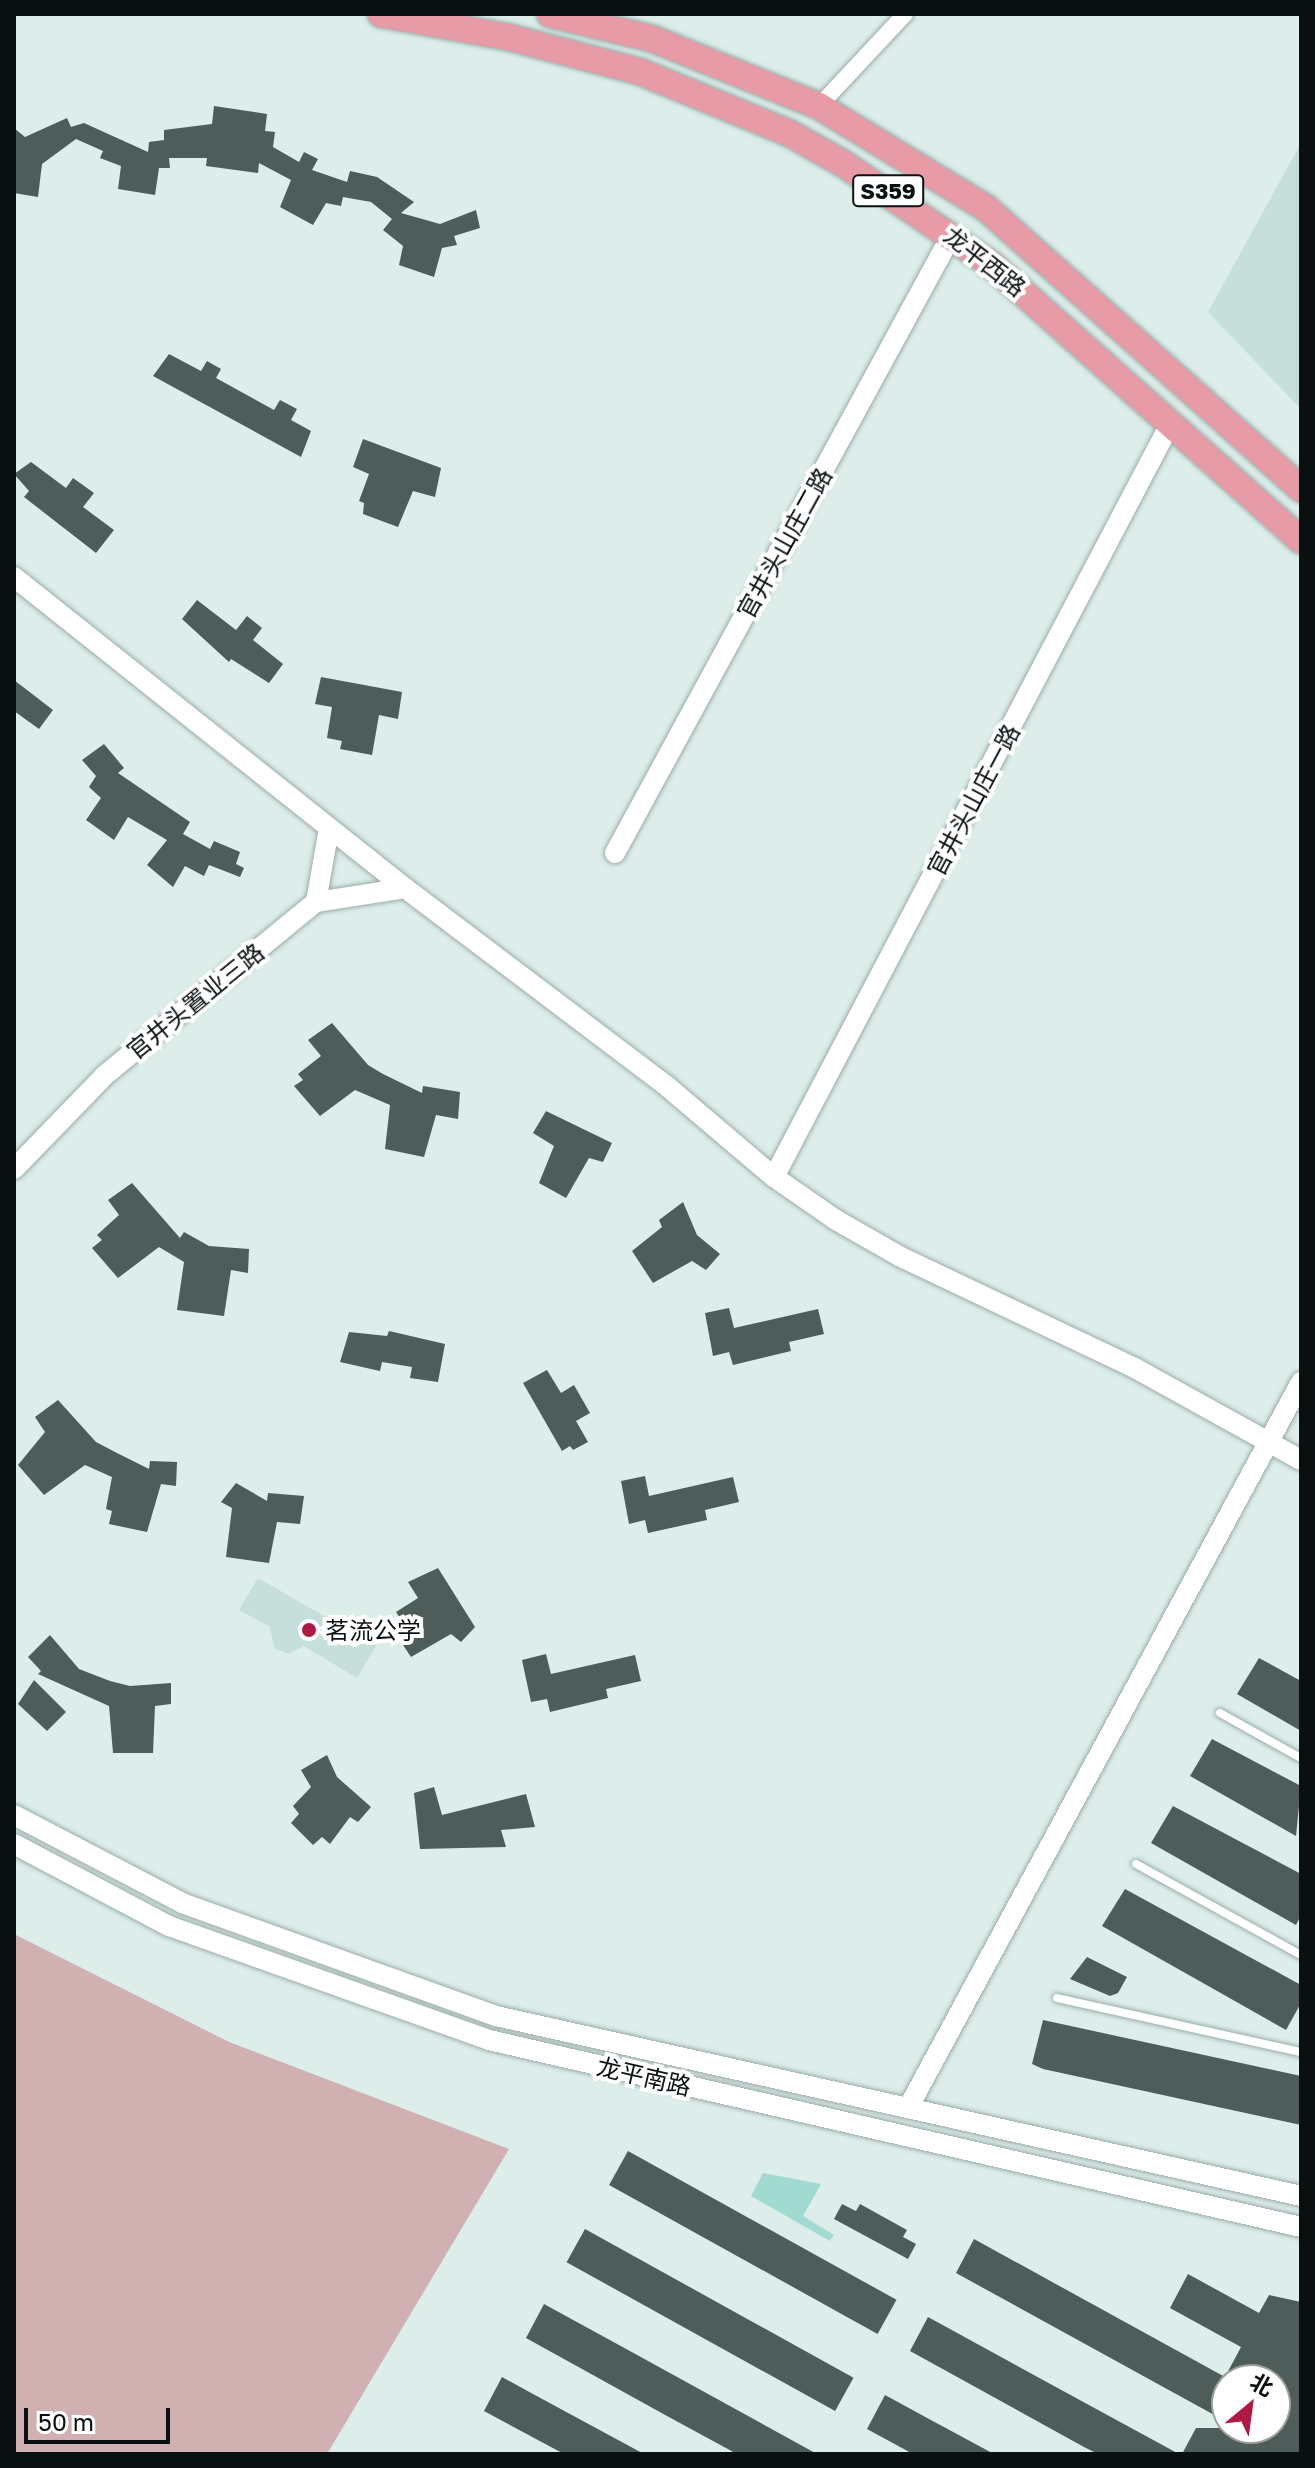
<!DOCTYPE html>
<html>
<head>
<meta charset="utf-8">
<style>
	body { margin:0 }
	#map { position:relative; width:1315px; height:2468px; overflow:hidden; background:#dcedea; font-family:"Golos Text","Noto Sans SC",sans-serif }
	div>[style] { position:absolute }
	.built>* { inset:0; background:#c6dfdb }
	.green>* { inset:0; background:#d1b0b2 }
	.water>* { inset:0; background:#a0dad1 }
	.building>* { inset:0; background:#4e5d5a; transform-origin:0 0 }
	.roads { filter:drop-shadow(0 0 2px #9baca9) drop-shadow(0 0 2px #9baca9) }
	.service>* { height:8px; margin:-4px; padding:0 4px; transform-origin:4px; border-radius:4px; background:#fff }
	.minor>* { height:16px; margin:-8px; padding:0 8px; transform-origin:8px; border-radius:8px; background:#fff }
	.tertiary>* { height:20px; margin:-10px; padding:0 10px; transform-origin:10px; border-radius:10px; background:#fff }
	.primary>* { height:26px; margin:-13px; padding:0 13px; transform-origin:13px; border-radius:13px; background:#e69ba7 }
	.dots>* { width:22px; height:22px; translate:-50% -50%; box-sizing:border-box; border:4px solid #fff; border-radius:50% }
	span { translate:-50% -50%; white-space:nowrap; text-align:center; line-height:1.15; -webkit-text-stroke:8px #fff; paint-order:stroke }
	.shield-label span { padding:2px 6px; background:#fff; border:2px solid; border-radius:6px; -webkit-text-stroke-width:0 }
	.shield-label { font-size:22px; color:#0a100f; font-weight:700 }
	.street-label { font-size:24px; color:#0a100f }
	.poi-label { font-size:24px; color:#0a100f }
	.left { translate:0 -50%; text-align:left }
	.frame { position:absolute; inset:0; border:16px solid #0a100f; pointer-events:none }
	.north { position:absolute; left:1211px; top:2364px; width:80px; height:80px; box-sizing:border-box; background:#fff; border:2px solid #9d9f9f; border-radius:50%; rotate:29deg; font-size:22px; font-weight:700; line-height:32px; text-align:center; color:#0a100f }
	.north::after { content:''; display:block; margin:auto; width:28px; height:36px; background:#ae1a43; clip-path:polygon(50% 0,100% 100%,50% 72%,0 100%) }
	.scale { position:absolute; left:24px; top:2408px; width:146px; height:36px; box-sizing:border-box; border:4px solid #0a100f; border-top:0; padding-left:10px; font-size:24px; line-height:28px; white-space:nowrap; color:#0a100f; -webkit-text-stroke:6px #fff; paint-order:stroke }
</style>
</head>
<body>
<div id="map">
	<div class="built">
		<i style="clip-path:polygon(1301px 143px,1301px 409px,1208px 312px)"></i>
		<i style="clip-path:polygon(258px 1578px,376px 1646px,357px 1678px,304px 1646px,289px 1654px,274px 1648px,270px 1627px,239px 1610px)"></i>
	</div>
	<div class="green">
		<i style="clip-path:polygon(14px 1934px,229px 2042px,509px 2149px,327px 2454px,14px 2454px)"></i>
	</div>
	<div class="water">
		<i style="clip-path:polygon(763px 2173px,821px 2184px,803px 2216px,834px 2235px,830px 2241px,751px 2196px)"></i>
	</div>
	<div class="building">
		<i style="clip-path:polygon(214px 106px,267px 114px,265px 131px,275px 132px,273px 147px,299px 162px,304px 152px,318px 159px,312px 170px,347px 182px,350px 171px,377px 177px,414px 202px,401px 213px,440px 224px,476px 210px,480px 228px,454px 236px,457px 245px,442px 248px,434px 277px,399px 265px,403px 246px,383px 230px,392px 219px,371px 202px,343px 197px,341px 206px,326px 203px,313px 225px,280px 207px,291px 180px,259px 163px,258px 173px,206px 166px,207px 158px,169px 158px,170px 168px,159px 168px,155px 195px,118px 189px,121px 166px,100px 158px,103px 151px,76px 139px,42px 164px,38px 197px,14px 193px,14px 128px,25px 137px,67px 118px,71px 127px,84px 123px,148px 152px,149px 142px,164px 140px,164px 130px,212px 124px)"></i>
		<i style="clip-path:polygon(169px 354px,201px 371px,207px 361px,221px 369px,216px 378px,274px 410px,280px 400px,297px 409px,291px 420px,311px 431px,301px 457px,153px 376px)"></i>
		<i style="clip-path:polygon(363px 439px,441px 468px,435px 497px,413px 491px,398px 527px,363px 514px,364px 503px,359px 501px,369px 474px,353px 467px)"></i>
		<i style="clip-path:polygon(31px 462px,66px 488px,73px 478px,94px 493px,83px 507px,114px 530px,96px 553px,24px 497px,29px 491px,14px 474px)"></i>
		<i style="clip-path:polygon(197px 600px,236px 630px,247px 616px,262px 628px,253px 640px,283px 664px,269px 683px,231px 659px,229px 662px,182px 619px)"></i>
		<i style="clip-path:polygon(321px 677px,402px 692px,398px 719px,379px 715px,372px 755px,340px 749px,342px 741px,327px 738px,332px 707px,315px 704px)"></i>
		<i style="clip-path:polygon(14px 680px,53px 710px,39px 729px,14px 711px)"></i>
		<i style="clip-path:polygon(104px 744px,124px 768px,118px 773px,190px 822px,183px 834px,210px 849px,214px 841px,240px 852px,236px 864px,244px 868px,240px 877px,209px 865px,204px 876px,185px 866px,173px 887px,147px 865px,167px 840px,128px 817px,114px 840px,86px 820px,101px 798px,89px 787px,96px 776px,82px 760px)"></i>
		<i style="clip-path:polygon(332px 1023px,368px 1065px,383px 1074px,422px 1093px,423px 1086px,460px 1092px,458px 1119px,436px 1115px,424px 1157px,385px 1149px,390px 1105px,355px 1090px,320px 1116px,294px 1086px,303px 1080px,298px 1074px,321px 1056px,308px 1040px)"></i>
		<i style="clip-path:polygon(546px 1111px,612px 1143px,603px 1162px,589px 1158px,566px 1198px,539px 1183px,554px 1146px,533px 1133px)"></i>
		<i style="clip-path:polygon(132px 1183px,180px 1238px,184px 1232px,209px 1246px,249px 1249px,248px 1273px,231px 1270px,224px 1316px,177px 1310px,184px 1262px,159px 1247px,118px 1278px,92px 1248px,102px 1240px,97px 1235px,119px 1215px,108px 1200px)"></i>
		<i style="clip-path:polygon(683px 1202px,697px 1235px,720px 1254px,706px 1270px,692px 1261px,653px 1283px,632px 1251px,662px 1227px,659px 1220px)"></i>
		<i style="clip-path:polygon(729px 1308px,734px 1328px,818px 1309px,824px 1334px,789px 1342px,791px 1351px,733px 1365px,729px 1352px,713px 1356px,705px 1313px)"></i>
		<i style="clip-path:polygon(389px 1331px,445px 1344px,438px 1382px,410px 1378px,412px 1367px,382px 1362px,380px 1371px,340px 1362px,349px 1332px,387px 1336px)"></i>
		<i style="clip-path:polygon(547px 1370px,561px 1393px,574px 1385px,590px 1413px,576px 1421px,588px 1442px,573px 1450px,570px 1446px,562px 1451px,523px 1383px)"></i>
		<i style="clip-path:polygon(58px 1400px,96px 1442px,115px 1452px,149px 1469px,150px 1461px,177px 1462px,176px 1486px,161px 1484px,147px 1532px,109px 1524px,112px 1511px,106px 1509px,112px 1477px,85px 1465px,44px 1495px,18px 1465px,45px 1432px,35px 1417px)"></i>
		<i style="clip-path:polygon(645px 1476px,649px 1496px,733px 1477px,739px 1502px,705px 1510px,707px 1520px,648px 1533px,645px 1520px,629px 1524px,621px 1481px)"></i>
		<i style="clip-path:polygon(236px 1483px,267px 1501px,268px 1493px,304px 1496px,300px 1524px,277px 1522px,269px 1563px,226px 1557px,232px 1508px,221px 1502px)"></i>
		<i style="clip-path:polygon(438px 1568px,475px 1627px,461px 1642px,451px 1634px,411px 1657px,389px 1624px,400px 1618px,396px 1612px,418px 1598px,408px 1582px)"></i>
		<i style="clip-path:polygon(50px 1635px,79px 1669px,110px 1681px,130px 1686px,171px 1683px,171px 1704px,155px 1706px,153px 1753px,113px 1753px,109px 1706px,38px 1674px,41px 1671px,28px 1657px)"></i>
		<i style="clip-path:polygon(546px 1654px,551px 1674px,635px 1655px,641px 1681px,606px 1689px,608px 1698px,550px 1712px,547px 1699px,531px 1702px,522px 1660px)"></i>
		<i style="clip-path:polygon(1259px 1658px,1301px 1681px,1301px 1731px,1237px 1694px)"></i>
		<i style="clip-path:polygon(34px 1680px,66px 1712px,47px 1731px,18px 1704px)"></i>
		<i style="clip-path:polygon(1212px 1739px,1301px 1786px,1296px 1836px,1190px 1776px)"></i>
		<i style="clip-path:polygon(327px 1755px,337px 1777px,371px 1807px,358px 1822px,350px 1817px,330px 1844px,322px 1837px,313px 1845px,291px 1823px,299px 1814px,293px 1806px,311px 1787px,301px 1770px)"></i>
		<i style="clip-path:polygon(434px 1787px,442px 1815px,526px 1794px,535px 1827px,501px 1830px,506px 1847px,420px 1849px,414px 1793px)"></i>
		<i style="clip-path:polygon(1173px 1806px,1301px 1874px,1301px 1915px,1296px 1925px,1151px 1843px)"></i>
		<i style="clip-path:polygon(1125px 1889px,1301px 1985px,1301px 2003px,1286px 2030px,1102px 1926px)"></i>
		<i style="clip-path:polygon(1087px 1957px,1127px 1977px,1118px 1993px,1110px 1996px,1070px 1979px)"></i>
		<i style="clip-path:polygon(1043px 2020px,1301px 2076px,1301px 2125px,1043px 2069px,1032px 2064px)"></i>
		<i style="left:628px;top:2151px;width:307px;height:39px;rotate:29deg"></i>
		<i style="clip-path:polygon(842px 2204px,856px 2211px,860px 2204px,907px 2230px,903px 2237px,916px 2244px,908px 2259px,834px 2219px)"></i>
		<i style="left:585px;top:2229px;width:307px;height:38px;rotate:29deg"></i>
		<i style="clip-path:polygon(974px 2239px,1225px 2377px,1241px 2347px,1170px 2308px,1188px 2274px,1259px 2313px,1269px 2295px,1301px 2302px,1301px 2454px,1182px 2454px,1196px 2428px,1275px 2428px,1275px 2380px,1227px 2380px,1227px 2422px,956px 2273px)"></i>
		<i style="clip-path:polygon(544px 2304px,639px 2356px,817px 2454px,737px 2454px,667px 2416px,526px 2338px)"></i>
		<i style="clip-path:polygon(928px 2317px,1054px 2386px,1179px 2454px,1098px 2454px,1084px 2447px,910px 2351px)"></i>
		<i style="clip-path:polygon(502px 2377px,533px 2394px,644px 2454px,564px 2454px,484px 2411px)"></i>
		<i style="clip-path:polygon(885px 2395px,929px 2419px,994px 2454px,913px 2454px,867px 2429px)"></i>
	</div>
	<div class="roads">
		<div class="service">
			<i style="left:1220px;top:1713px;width:93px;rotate:29.1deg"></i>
			<i style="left:1136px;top:1864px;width:188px;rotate:28.9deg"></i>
			<i style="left:1057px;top:1998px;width:250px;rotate:12.5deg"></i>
		</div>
		<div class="minor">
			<i style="left:819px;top:106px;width:126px;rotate:-46.9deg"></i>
		</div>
		<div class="tertiary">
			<i style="left:14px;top:577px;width:500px;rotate:38.5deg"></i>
			<i style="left:405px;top:888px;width:331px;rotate:37.1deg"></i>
			<i style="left:669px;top:1088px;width:138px;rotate:40.3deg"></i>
			<i style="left:774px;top:1177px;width:75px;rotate:34.7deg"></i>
			<i style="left:836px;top:1220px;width:73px;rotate:29.7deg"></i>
			<i style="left:899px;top:1256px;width:261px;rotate:25.4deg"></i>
			<i style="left:1135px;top:1368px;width:190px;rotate:29deg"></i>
			<i style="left:615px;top:853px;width:705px;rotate:-61.43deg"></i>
			<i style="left:316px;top:902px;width:75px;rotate:-80deg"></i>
			<i style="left:14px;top:1169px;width:129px;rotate:-45.9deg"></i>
			<i style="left:104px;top:1076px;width:274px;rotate:-39.4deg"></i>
			<i style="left:316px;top:902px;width:90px;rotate:-8.9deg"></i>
			<i style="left:774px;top:1177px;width:853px;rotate:-62.26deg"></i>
			<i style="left:14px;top:1815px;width:190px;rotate:27.6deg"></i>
			<i style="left:182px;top:1903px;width:334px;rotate:19.8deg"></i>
			<i style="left:496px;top:2016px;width:825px;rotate:12.6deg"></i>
			<i style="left:14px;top:1844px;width:175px;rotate:27.9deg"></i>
			<i style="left:169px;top:1926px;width:340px;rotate:19.6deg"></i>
			<i style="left:489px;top:2040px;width:833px;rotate:12.97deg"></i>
			<i style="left:908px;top:2108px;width:826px;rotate:-61.57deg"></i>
		</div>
		<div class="primary">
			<i style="left:381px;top:14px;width:129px;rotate:10.3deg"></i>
			<i style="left:508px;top:37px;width:138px;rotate:14.7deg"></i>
			<i style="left:641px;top:72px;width:160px;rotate:22.4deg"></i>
			<i style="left:789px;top:133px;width:63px;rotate:29.4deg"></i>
			<i style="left:844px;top:164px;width:179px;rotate:34.3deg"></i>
			<i style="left:992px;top:265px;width:414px;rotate:41.7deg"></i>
			<i style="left:550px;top:14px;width:106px;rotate:13.6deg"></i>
			<i style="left:653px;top:39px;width:179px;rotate:22deg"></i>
			<i style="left:819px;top:106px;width:196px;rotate:31.4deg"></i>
			<i style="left:986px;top:208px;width:422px;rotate:41.7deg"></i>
		</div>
	</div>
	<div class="dots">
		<i style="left:309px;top:1630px;background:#ae1a43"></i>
	</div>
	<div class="shield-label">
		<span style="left:888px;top:191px">S359</span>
	</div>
	<div class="street-label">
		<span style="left:985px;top:261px;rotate:38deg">龙平西路</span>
		<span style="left:784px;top:543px;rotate:-61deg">官井头山庄二路</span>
		<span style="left:973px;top:800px;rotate:-62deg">官井头山庄一路</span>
		<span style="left:195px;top:1001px;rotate:-39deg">官井头置业三路</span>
		<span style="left:644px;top:2076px;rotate:13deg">龙平南路</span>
	</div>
	<div class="poi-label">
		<span class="left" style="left:325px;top:1630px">茗流公学</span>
	</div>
	<div class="frame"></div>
	<div class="north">北</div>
	<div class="scale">50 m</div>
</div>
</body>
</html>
